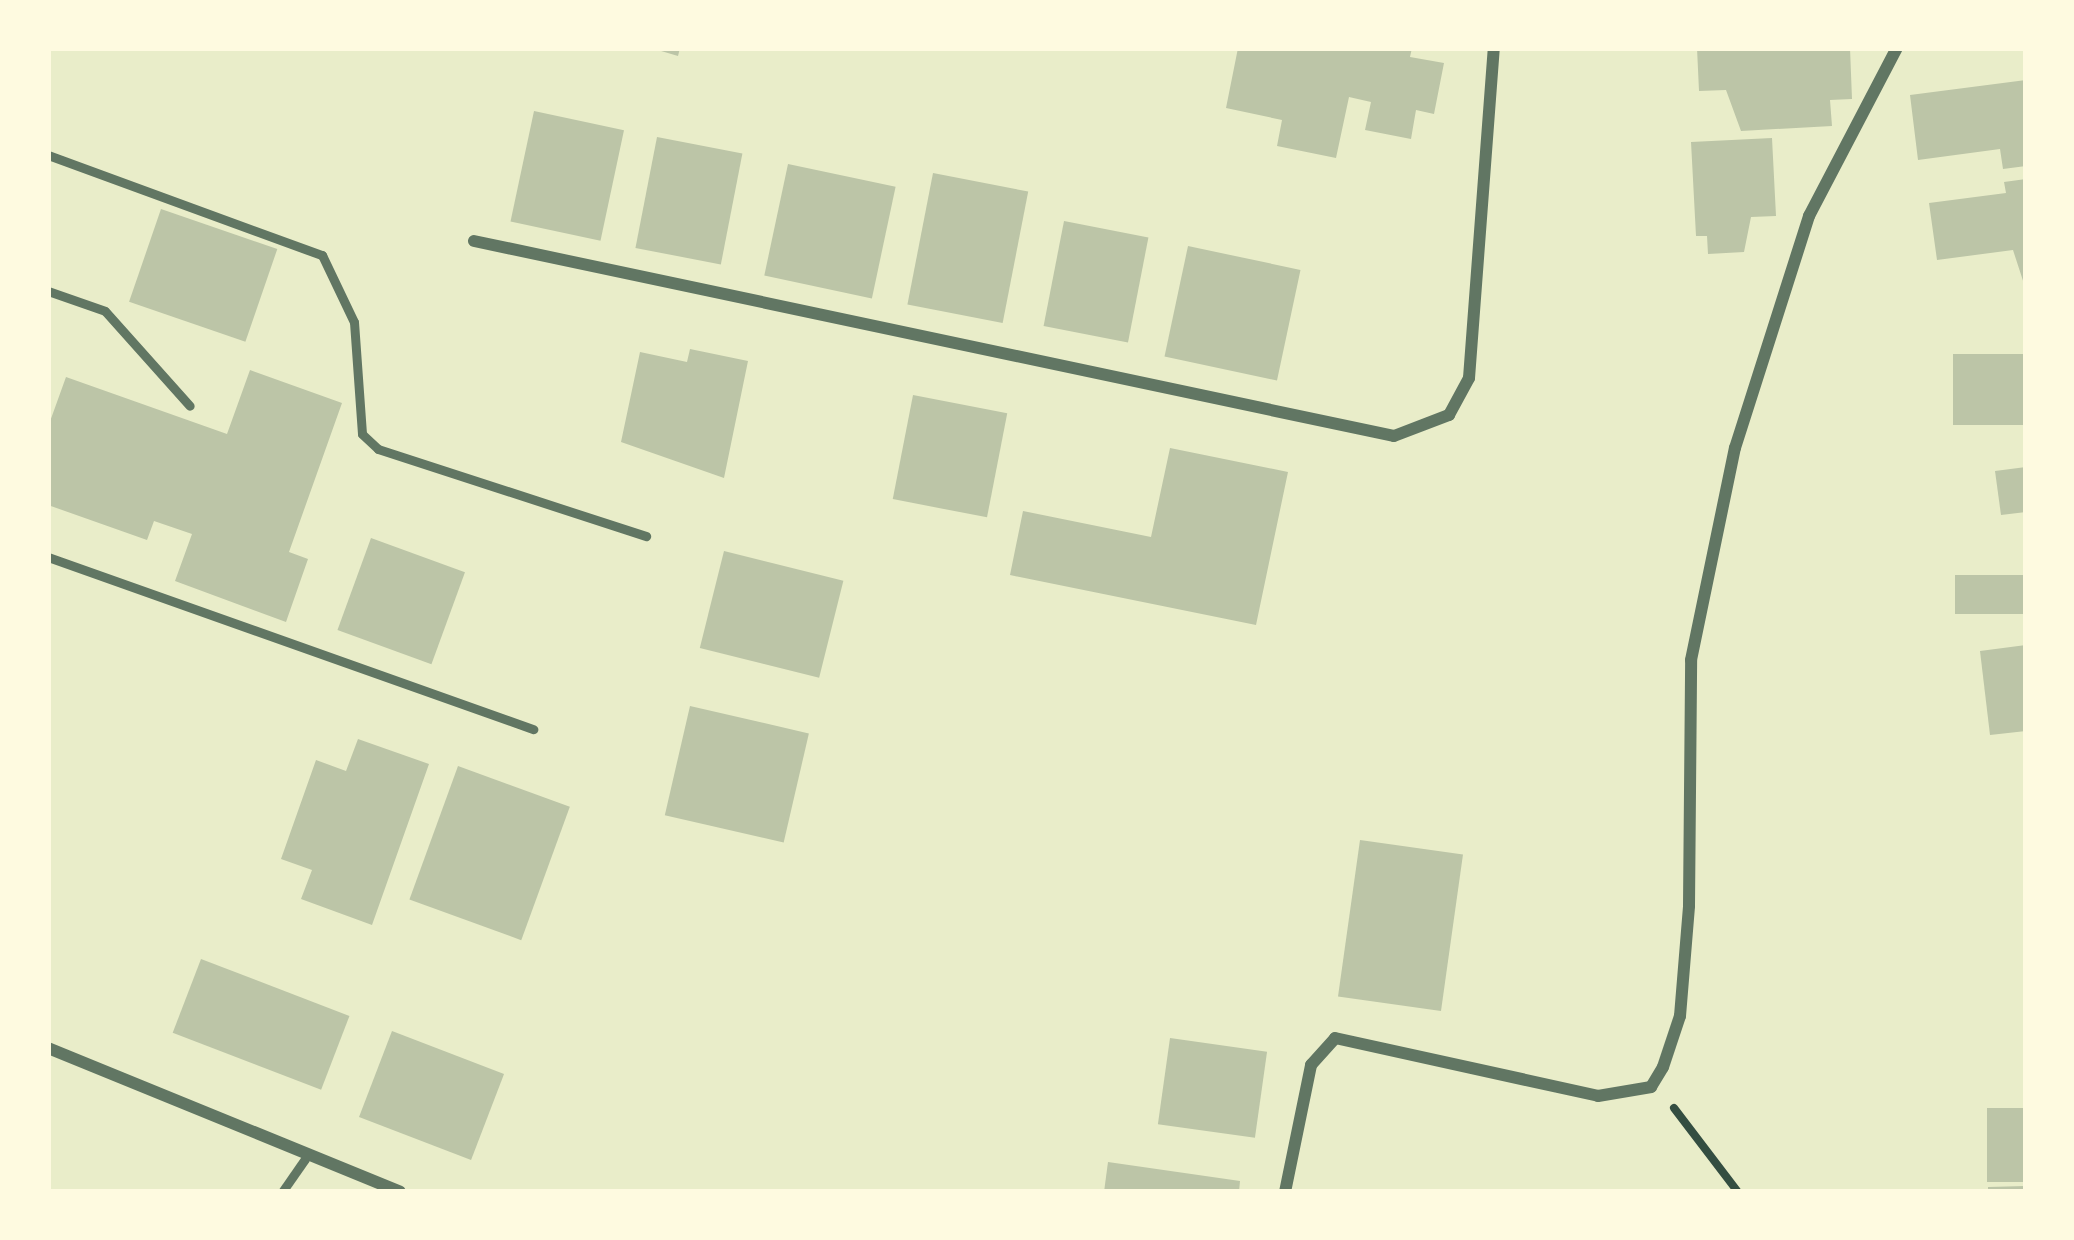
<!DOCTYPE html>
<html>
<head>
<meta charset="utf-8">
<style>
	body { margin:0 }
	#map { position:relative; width:2074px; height:1240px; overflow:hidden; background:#e9edc9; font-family:"Source Sans 3",sans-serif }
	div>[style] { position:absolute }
	.building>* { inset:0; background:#bcc5a7; transform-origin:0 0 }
	.path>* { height:8px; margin:-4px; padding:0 4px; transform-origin:4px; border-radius:4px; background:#344e41 }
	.service>* { height:9px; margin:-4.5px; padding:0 4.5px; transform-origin:4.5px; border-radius:4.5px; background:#617663 }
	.minor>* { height:12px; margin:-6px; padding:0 6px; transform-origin:6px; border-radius:6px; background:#617663 }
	span { translate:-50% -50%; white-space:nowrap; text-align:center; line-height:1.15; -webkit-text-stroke:10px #fefae0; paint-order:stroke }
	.frame { position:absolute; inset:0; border:51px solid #fefae0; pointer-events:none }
</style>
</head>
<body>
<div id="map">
	<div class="building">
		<i style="clip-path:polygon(651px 48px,680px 48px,678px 56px)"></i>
		<i style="clip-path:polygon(1238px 48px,1412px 48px,1410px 57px,1444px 63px,1434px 114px,1416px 110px,1411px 139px,1365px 130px,1371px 102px,1349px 97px,1336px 158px,1277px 146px,1282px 120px,1226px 108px)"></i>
		<i style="clip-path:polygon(1697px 48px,1850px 48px,1852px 99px,1830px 100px,1832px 126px,1741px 131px,1726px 90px,1699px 91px)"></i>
		<i style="clip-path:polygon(2026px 80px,2026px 166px,2003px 169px,2000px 149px,1918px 160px,1910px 95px)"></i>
		<i style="left:534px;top:111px;width:92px;height:113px;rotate:12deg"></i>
		<i style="left:657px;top:137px;width:87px;height:113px;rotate:11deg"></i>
		<i style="clip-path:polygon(1772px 138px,1776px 216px,1751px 217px,1744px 252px,1708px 254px,1707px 236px,1696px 236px,1691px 142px)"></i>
		<i style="left:788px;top:164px;width:110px;height:114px;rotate:12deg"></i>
		<i style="left:933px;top:173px;width:97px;height:134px;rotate:11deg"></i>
		<i style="clip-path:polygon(2026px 179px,2026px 290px,2013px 250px,1937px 260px,1929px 203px,2006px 193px,2004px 182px)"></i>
		<i style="left:161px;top:209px;width:123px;height:98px;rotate:19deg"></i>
		<i style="left:1064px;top:221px;width:86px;height:107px;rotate:11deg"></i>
		<i style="left:1188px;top:246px;width:115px;height:113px;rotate:12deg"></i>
		<i style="clip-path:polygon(690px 349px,748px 361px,724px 478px,621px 442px,640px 352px,687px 362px)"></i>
		<i style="left:2026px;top:354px;width:71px;height:73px;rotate:90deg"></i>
		<i style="clip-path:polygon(250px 370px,342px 403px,289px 552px,308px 559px,286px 622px,175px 581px,192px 534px,154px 521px,147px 540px,48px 505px,48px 427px,66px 377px,227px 434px)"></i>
		<i style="left:913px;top:395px;width:96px;height:106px;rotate:11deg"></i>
		<i style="clip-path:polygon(1170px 448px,1288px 472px,1256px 625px,1010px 575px,1023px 511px,1151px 537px)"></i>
		<i style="clip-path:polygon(2026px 467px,2026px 512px,2001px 515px,1995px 471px)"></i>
		<i style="left:371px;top:538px;width:100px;height:98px;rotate:20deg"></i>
		<i style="left:724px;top:551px;width:123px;height:100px;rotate:14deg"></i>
		<i style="left:2026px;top:575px;width:39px;height:71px;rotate:90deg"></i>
		<i style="clip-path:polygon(2026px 645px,2026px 731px,1990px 735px,1980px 651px)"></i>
		<i style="left:690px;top:706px;width:122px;height:112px;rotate:13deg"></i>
		<i style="clip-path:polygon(358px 739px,429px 764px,372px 925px,301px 899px,312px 870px,281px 859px,316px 760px,346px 771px)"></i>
		<i style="left:458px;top:766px;width:119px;height:142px;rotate:20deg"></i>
		<i style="left:1360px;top:840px;width:104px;height:158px;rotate:8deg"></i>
		<i style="left:201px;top:959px;width:159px;height:79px;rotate:21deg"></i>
		<i style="left:392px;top:1031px;width:120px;height:92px;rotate:21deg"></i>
		<i style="left:1170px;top:1038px;width:98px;height:87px;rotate:8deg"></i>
		<i style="left:1987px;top:1108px;width:39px;height:74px"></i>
		<i style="clip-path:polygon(1108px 1162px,1240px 1181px,1239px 1192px,1104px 1192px)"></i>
		<i style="clip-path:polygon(2026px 1186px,2026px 1192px,1988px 1192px,1988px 1187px)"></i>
	</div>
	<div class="path">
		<i style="left:1674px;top:1108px;width:106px;rotate:52.7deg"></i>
	</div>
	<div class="service">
		<i style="left:48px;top:155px;width:292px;rotate:20.1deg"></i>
		<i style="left:322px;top:255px;width:74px;rotate:64.5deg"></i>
		<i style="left:354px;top:322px;width:112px;rotate:85.9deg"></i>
		<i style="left:362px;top:434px;width:22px;rotate:43deg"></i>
		<i style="left:378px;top:449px;width:282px;rotate:18deg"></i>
		<i style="left:48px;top:291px;width:60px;rotate:19.3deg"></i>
		<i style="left:105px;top:311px;width:127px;rotate:48.2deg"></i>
		<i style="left:48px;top:557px;width:515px;rotate:19.53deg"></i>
		<i style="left:282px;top:1192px;width:40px;rotate:-55.1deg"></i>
	</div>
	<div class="minor">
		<i style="left:474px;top:241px;width:940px;rotate:11.97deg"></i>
		<i style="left:1394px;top:436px;width:59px;rotate:-20.9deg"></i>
		<i style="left:1449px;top:415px;width:42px;rotate:-61.6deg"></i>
		<i style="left:1469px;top:378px;width:331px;rotate:-85.7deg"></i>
		<i style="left:48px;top:1048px;width:380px;rotate:22.2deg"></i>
		<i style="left:1285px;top:1192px;width:130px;rotate:-78.4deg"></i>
		<i style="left:1311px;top:1065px;width:36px;rotate:-48deg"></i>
		<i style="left:1335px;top:1038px;width:269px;rotate:12.4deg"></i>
		<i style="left:1598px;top:1096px;width:54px;rotate:-9.6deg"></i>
		<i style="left:1651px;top:1087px;width:23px;rotate:-59deg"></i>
		<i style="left:1663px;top:1067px;width:54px;rotate:-71.6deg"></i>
		<i style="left:1680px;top:1016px;width:110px;rotate:-85.3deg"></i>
		<i style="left:1689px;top:906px;width:246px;rotate:-89.5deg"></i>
		<i style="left:1691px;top:660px;width:217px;rotate:-78.3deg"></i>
		<i style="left:1735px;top:448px;width:244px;rotate:-72.3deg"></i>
		<i style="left:1809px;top:216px;width:190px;rotate:-62.4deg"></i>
	</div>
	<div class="frame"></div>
</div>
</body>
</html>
